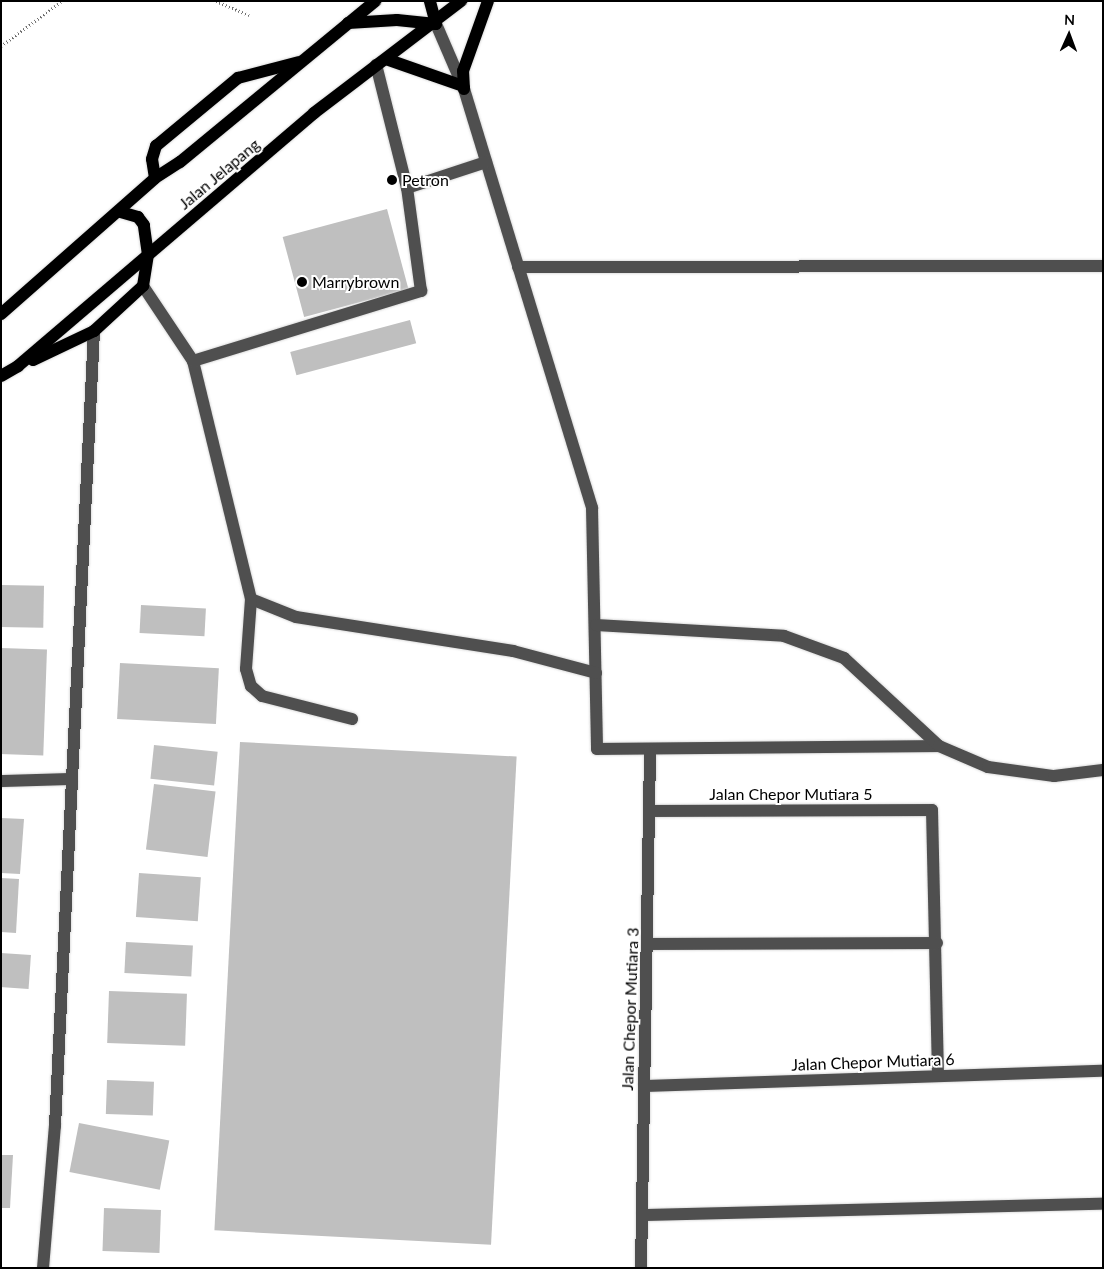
<!DOCTYPE html>
<html>
<head>
<meta charset="utf-8">
<style>
	body { margin:0 }
	#map { position:relative; width:1104px; height:1269px; overflow:hidden; background:#fff; font-family:Lato,sans-serif }
	div>[style] { position:absolute }
	.building>* { inset:0; background:#bfbfbf; transform-origin:0 0 }
	.path>* { height:3px; margin-top:-1.5px; transform-origin:0; background:repeating-linear-gradient(90deg,#717171 0 1px,transparent 0 3.5px) }
	.roads { filter:drop-shadow(0 0 1px #dbdbdb) drop-shadow(0 0 1px #dbdbdb) }
	.minor>* { height:12px; margin:-6px; padding:0 6px; transform-origin:6px; border-radius:6px; background:#4f4f4f }
	.major>* { height:12px; margin:-6px; padding:0 6px; transform-origin:6px; border-radius:6px; background:#000 }
	.dots>* { width:14px; height:14px; translate:-50% -50%; box-sizing:border-box; border:2px solid #fff; border-radius:50% }
	span { translate:-50% -50%; white-space:nowrap; text-align:center; line-height:1.15; -webkit-text-stroke:4px #fff; paint-order:stroke }
	.street-label { font-size:16px; color:#000 }
	.poi-label { font-size:16px; color:#000 }
	.left { translate:0 -50%; text-align:left }
	.frame { position:absolute; inset:0; border:2px solid #000; pointer-events:none }
	.north { position:absolute; left:1044px; top:10px; width:50px; height:50px; -webkit-text-stroke:4px #fff; paint-order:stroke; rotate:2deg; font-size:14px; font-weight:700; line-height:20px; text-align:center; color:#000 }
	.north::after { content:''; display:block; margin:auto; width:18px; height:22px; background:#000; clip-path:polygon(50% 0,100% 100%,50% 72%,0 100%) }
</style>
</head>
<body>
<div id="map">
	<div class="building">
		<i style="left:387px;top:209px;width:83px;height:108px;rotate:75deg"></i>
		<i style="left:410px;top:320px;width:24px;height:124px;rotate:75deg"></i>
		<i style="left:1px;top:585px;width:43px;height:42px;rotate:1deg"></i>
		<i style="left:141px;top:605px;width:65px;height:28px;rotate:3deg"></i>
		<i style="left:1px;top:648px;width:46px;height:106px;rotate:2deg"></i>
		<i style="left:120px;top:663px;width:99px;height:56px;rotate:3deg"></i>
		<i style="left:240px;top:742px;width:277px;height:489px;rotate:3deg"></i>
		<i style="left:154px;top:745px;width:64px;height:34px;rotate:6deg"></i>
		<i style="left:154px;top:784px;width:62px;height:66px;rotate:7deg"></i>
		<i style="clip-path:polygon(1px 818px,24px 819px,20px 874px,1px 873px)"></i>
		<i style="left:139px;top:873px;width:62px;height:44px;rotate:4deg"></i>
		<i style="clip-path:polygon(1px 878px,19px 879px,16px 933px,1px 932px)"></i>
		<i style="left:126px;top:942px;width:67px;height:31px;rotate:3deg"></i>
		<i style="left:1px;top:953px;width:30px;height:34px;rotate:4deg"></i>
		<i style="left:109px;top:991px;width:78px;height:52px;rotate:2deg"></i>
		<i style="left:107px;top:1080px;width:47px;height:34px;rotate:2deg"></i>
		<i style="left:79px;top:1123px;width:92px;height:50px;rotate:11deg"></i>
		<i style="clip-path:polygon(1px 1155px,13px 1155px,10px 1208px,1px 1208px)"></i>
		<i style="left:104px;top:1208px;width:57px;height:43px;rotate:2deg"></i>
	</div>
	<div class="path">
		<i style="left:216px;top:1px;width:36px;rotate:23deg"></i>
		<i style="left:1px;top:46px;width:76px;rotate:-36.4deg"></i>
	</div>
	<div class="roads">
		<div class="minor">
			<i style="left:436px;top:24px;width:71px;rotate:66.7deg"></i>
			<i style="left:464px;top:89px;width:438px;rotate:73deg"></i>
			<i style="left:592px;top:508px;width:241px;rotate:88.8deg"></i>
			<i style="left:597px;top:749px;width:342px;rotate:-0.5deg"></i>
			<i style="left:407px;top:188px;width:83px;rotate:-18.2deg"></i>
			<i style="left:518px;top:267px;width:585px;rotate:-0.1deg"></i>
			<i style="left:143px;top:286px;width:90px;rotate:56.3deg"></i>
			<i style="left:193px;top:361px;width:245px;rotate:76.3deg"></i>
			<i style="left:251px;top:599px;width:48px;rotate:21.8deg"></i>
			<i style="left:296px;top:617px;width:220px;rotate:8.9deg"></i>
			<i style="left:513px;top:651px;width:86px;rotate:14.8deg"></i>
			<i style="left:193px;top:361px;width:239px;rotate:-17.1deg"></i>
			<i style="left:421px;top:291px;width:104px;rotate:-97.7deg"></i>
			<i style="left:407px;top:188px;width:127px;rotate:-104.1deg"></i>
			<i style="left:251px;top:599px;width:70px;rotate:94.1deg"></i>
			<i style="left:246px;top:669px;width:18px;rotate:74deg"></i>
			<i style="left:251px;top:686px;width:15px;rotate:42deg"></i>
			<i style="left:262px;top:696px;width:93px;rotate:14.3deg"></i>
			<i style="left:596px;top:625px;width:188px;rotate:3.3deg"></i>
			<i style="left:784px;top:636px;width:64px;rotate:20.1deg"></i>
			<i style="left:844px;top:658px;width:129px;rotate:42.8deg"></i>
			<i style="left:939px;top:746px;width:53px;rotate:23.2deg"></i>
			<i style="left:988px;top:767px;width:67px;rotate:7.8deg"></i>
			<i style="left:1054px;top:776px;width:49px;rotate:-7deg"></i>
			<i style="left:1px;top:781px;width:71px;rotate:-1.6deg"></i>
			<i style="left:651px;top:811px;width:281px;rotate:-0.2deg"></i>
			<i style="left:932px;top:810px;width:266px;rotate:88.7deg"></i>
			<i style="left:648px;top:944px;width:289px;rotate:-0.2deg"></i>
			<i style="left:644px;top:1086px;width:459px;rotate:-1.9deg"></i>
			<i style="left:642px;top:1215px;width:461px;rotate:-1.4deg"></i>
			<i style="left:43px;top:1268px;width:143px;rotate:-85.2deg"></i>
			<i style="left:55px;top:1126px;width:796px;rotate:-87.19deg"></i>
			<i style="left:641px;top:1268px;width:517px;rotate:-89deg"></i>
		</div>
		<div class="major">
			<i style="left:348px;top:23px;width:49px;rotate:-3.5deg"></i>
			<i style="left:397px;top:20px;width:39px;rotate:6deg"></i>
			<i style="left:436px;top:24px;width:24px;rotate:-105deg"></i>
			<i style="left:386px;top:59px;width:82px;rotate:19.3deg"></i>
			<i style="left:464px;top:89px;width:18px;rotate:-93deg"></i>
			<i style="left:463px;top:71px;width:74px;rotate:-70.3deg"></i>
			<i style="left:155px;top:178px;width:19px;rotate:-99deg"></i>
			<i style="left:152px;top:159px;width:14px;rotate:-73deg"></i>
			<i style="left:156px;top:146px;width:107px;rotate:-39.7deg"></i>
			<i style="left:238px;top:78px;width:63px;rotate:-14.7deg"></i>
			<i style="left:1px;top:314px;width:205px;rotate:-41.4deg"></i>
			<i style="left:155px;top:178px;width:30px;rotate:-33deg"></i>
			<i style="left:180px;top:162px;width:253px;rotate:-39.5deg"></i>
			<i style="left:33px;top:360px;width:68px;rotate:-25.4deg"></i>
			<i style="left:94px;top:331px;width:67px;rotate:-42.6deg"></i>
			<i style="left:143px;top:286px;width:31px;rotate:-81deg"></i>
			<i style="left:148px;top:255px;width:30px;rotate:-98deg"></i>
			<i style="left:144px;top:225px;width:10px;rotate:-127deg"></i>
			<i style="left:138px;top:217px;width:19px;rotate:-164deg"></i>
			<i style="left:1px;top:376px;width:20px;rotate:-30deg"></i>
			<i style="left:18px;top:366px;width:389px;rotate:-40.5deg"></i>
			<i style="left:314px;top:113px;width:185px;rotate:-37.3deg"></i>
		</div>
	</div>
	<div class="dots">
		<i style="left:392px;top:180px;background:#000"></i>
		<i style="left:302px;top:282px;background:#000"></i>
	</div>
	<div class="street-label">
		<span style="left:219px;top:174px;rotate:-40deg">Jalan Jelapang</span>
		<span style="left:791px;top:794px">Jalan Chepor Mutiara 5</span>
		<span style="left:630px;top:1009px;rotate:-88deg">Jalan Chepor Mutiara 3</span>
		<span style="left:873px;top:1062px;rotate:-2deg">Jalan Chepor Mutiara 6</span>
	</div>
	<div class="poi-label">
		<span class="left" style="left:402px;top:180px">Petron</span>
		<span class="left" style="left:312px;top:282px">Marrybrown</span>
	</div>
	<div class="frame"></div>
	<div class="north">N</div>
</div>
</body>
</html>
